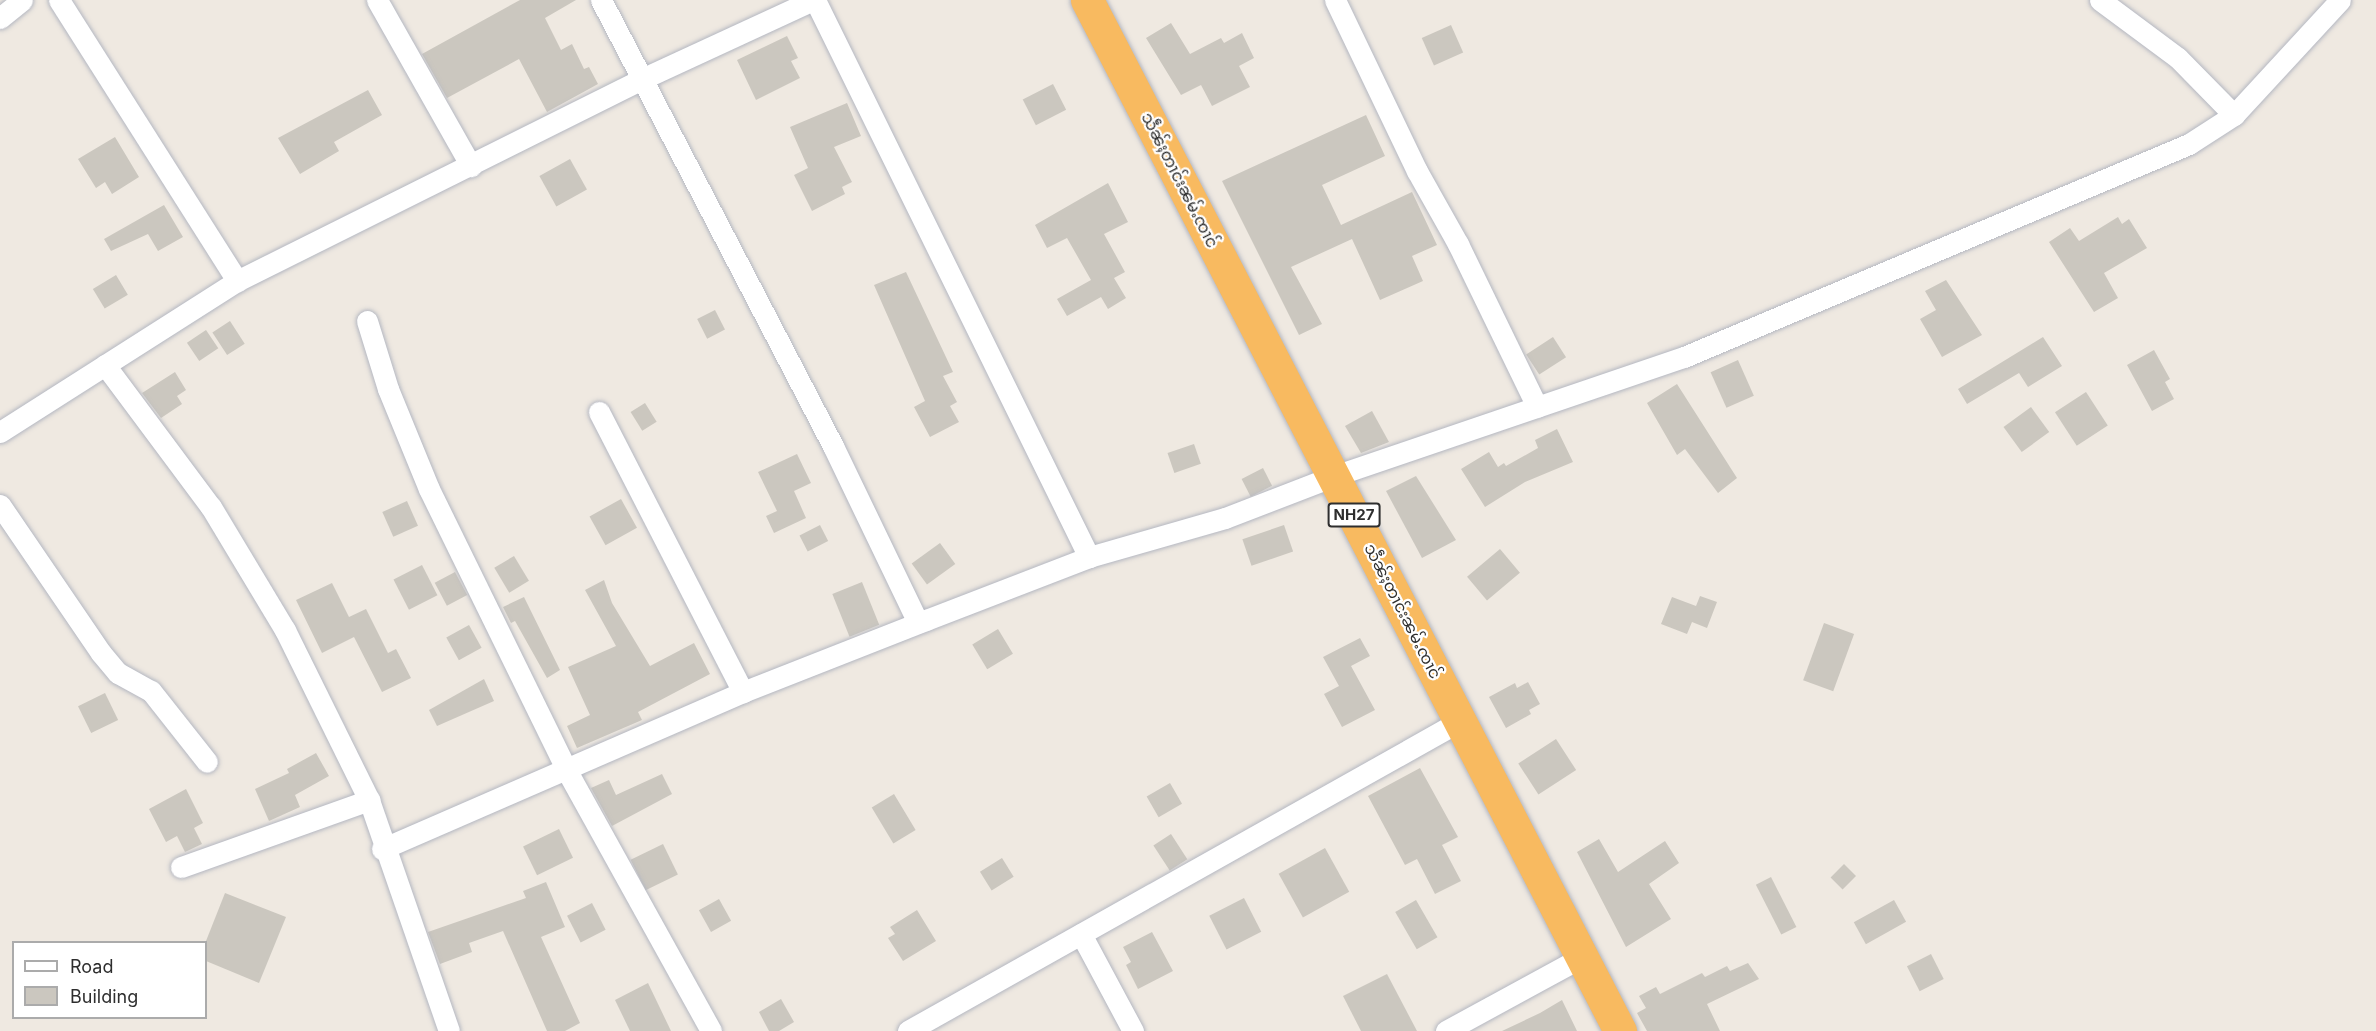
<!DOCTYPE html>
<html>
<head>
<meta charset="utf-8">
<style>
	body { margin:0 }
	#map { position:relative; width:2376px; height:1031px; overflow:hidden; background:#efe9e1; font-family:Inter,"Noto Sans Myanmar",sans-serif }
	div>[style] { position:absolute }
	.building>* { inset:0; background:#cbc7bf; transform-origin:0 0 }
	.roads { filter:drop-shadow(0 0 2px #b4b7c1) drop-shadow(0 0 2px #b4b7c1) }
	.minor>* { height:21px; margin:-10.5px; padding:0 10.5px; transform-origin:10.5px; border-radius:10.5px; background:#fff }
	.trunk>* { height:33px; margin:-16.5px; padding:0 16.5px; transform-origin:16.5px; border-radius:16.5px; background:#f8ba60 }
	span { translate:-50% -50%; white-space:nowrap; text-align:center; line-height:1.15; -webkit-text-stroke:4.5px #fff; paint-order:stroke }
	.shield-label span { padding:2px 4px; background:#fff; border:2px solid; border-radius:4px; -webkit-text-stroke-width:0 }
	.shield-label { font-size:15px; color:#2e2e2e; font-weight:700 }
	.street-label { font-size:16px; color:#2e2e2e }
	.legend { position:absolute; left:12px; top:941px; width:195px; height:78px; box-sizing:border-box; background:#fff; border:2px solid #ababab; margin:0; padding:8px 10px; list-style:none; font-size:18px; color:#2e2e2e }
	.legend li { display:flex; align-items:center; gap:12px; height:30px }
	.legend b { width:30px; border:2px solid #ababab }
</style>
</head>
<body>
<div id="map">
	<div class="building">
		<i style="clip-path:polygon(520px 0,576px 0,545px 18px,561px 50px,572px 44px,584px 69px,589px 67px,598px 84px,547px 112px,519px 59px,447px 98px,422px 54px)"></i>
		<i style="clip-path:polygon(1171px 23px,1190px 54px,1221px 38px,1224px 43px,1242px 33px,1254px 58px,1239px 66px,1250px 87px,1212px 106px,1201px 85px,1181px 95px,1146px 38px)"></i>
		<i style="left:1451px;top:25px;width:30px;height:32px;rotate:66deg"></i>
		<i style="clip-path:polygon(787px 36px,798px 58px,791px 61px,800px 78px,756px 100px,737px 60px)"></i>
		<i style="left:1053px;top:84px;width:29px;height:34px;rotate:63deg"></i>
		<i style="clip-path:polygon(368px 90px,382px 115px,334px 142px,339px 151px,300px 174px,278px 138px)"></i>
		<i style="clip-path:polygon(847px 103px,861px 136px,834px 147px,852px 182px,842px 187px,845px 194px,812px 211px,794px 175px,808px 168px,790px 127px)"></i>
		<i style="clip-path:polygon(1366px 115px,1385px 156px,1322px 185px,1341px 225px,1412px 192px,1437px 245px,1412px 256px,1423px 281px,1380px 300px,1352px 239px,1291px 267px,1322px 324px,1299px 335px,1222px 181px)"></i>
		<i style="clip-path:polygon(115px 137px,139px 177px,112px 194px,105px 182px,96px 188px,78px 159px)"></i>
		<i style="left:570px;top:159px;width:35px;height:35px;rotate:61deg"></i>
		<i style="clip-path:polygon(1108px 183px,1128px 222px,1104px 234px,1125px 272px,1114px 278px,1126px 298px,1108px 309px,1101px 297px,1067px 316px,1057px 299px,1091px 280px,1067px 238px,1047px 248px,1035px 225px)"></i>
		<i style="clip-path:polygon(164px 205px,183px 237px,158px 251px,148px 234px,111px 251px,104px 239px)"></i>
		<i style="clip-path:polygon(2118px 217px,2122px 224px,2129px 219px,2147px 248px,2104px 273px,2118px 298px,2094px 312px,2049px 242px,2070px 228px,2079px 241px)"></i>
		<i style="clip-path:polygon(906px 272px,953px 372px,943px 376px,957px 402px,950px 406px,959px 422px,930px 437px,914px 407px,925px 401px,874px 285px)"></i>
		<i style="left:116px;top:275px;width:23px;height:27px;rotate:59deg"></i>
		<i style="clip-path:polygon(1946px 280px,1982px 335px,1942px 357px,1920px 319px,1936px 310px,1925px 291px)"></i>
		<i style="left:715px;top:310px;width:22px;height:20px;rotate:63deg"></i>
		<i style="left:230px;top:321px;width:27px;height:21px;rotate:57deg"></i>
		<i style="left:206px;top:330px;width:22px;height:23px;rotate:56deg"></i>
		<i style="left:1553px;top:337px;width:24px;height:32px;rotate:57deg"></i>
		<i style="clip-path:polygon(2043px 337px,2062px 366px,2028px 387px,2019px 373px,1967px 404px,1958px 389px)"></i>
		<i style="clip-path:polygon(2154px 350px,2170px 379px,2165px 382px,2174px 399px,2152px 411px,2127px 365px)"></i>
		<i style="left:1738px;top:360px;width:39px;height:30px;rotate:66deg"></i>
		<i style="clip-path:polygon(175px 372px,186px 390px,177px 396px,182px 404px,161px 418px,142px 393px)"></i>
		<i style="clip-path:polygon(1677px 384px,1737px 478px,1718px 493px,1685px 449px,1677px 455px,1647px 403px)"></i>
		<i style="left:2086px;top:392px;width:40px;height:37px;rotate:57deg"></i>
		<i style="left:645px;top:403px;width:22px;height:17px;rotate:58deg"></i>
		<i style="left:2031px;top:407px;width:31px;height:34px;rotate:54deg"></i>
		<i style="clip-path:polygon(1372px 411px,1389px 442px,1361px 453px,1345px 426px)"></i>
		<i style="clip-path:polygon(1557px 429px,1573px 462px,1525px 482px,1485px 507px,1461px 469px,1489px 452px,1498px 467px,1504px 463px,1506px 466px,1538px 448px,1535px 440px)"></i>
		<i style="left:1194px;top:444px;width:21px;height:28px;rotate:71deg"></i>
		<i style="clip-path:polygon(797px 454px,811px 483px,794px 491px,806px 518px,774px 533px,766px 516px,777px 511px,758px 472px)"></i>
		<i style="left:1263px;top:468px;width:20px;height:24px;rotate:63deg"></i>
		<i style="clip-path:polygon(1416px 476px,1456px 540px,1422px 558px,1386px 491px)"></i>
		<i style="left:621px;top:499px;width:33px;height:36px;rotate:61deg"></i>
		<i style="left:407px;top:501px;width:27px;height:27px;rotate:66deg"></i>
		<i style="left:820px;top:525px;width:18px;height:23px;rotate:63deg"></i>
		<i style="left:1284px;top:525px;width:28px;height:44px;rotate:71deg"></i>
		<i style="left:940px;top:543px;width:26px;height:35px;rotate:54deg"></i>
		<i style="left:1500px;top:549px;width:31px;height:43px;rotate:50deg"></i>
		<i style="left:514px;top:556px;width:29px;height:23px;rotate:59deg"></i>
		<i style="left:422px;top:565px;width:34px;height:32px;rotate:63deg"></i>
		<i style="left:455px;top:572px;width:26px;height:23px;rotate:62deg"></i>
		<i style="clip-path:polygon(604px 580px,612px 603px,650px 666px,694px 643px,710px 674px,638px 712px,642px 720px,577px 748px,567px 726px,590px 715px,568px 667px,616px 646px,585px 590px)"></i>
		<i style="left:862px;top:582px;width:46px;height:32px;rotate:68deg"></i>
		<i style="clip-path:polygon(332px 583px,349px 617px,366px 609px,388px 653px,396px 649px,411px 678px,382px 692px,354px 637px,322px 653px,296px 600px)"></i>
		<i style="clip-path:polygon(1700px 596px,1717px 602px,1707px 628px,1692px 622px,1687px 634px,1661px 624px,1672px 597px,1696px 606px)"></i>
		<i style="clip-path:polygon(524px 597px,560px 670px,547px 678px,515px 621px,511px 623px,503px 607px)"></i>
		<i style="left:1824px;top:623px;width:32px;height:61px;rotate:20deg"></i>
		<i style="left:469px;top:625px;width:26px;height:26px;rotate:61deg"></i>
		<i style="left:998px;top:629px;width:29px;height:30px;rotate:59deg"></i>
		<i style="clip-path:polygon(1360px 638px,1370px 656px,1351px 666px,1375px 710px,1342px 727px,1324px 694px,1339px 686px,1323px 657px)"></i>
		<i style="clip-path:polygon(484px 679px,494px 701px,437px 726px,429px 710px)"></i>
		<i style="clip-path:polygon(1528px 682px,1540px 704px,1529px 710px,1531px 714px,1506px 728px,1489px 697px,1515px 683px,1517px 688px)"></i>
		<i style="left:105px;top:693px;width:30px;height:30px;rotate:64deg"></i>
		<i style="left:1556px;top:739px;width:37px;height:45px;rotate:57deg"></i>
		<i style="clip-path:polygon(316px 753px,329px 776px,295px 795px,300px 807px,269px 821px,255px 789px,289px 773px,287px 769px)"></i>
		<i style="clip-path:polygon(1420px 768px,1458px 837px,1442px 845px,1461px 881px,1435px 894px,1417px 859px,1405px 865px,1368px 796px)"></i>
		<i style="clip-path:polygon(662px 774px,672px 794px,612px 826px,591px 788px,609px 780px,616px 795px)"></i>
		<i style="left:1170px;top:783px;width:24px;height:27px;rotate:60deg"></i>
		<i style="clip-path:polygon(186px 789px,203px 823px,194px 828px,202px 844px,185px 852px,177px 836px,166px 842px,149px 809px)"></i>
		<i style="left:894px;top:794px;width:42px;height:26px;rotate:59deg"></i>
		<i style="left:559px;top:829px;width:32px;height:40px;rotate:64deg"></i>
		<i style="left:1171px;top:834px;width:30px;height:21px;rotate:57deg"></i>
		<i style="clip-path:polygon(1599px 839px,1618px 872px,1665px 841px,1679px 863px,1649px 884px,1671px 919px,1626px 947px,1577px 852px)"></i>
		<i style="left:663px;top:844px;width:34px;height:36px;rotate:64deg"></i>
		<i style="left:1325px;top:848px;width:50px;height:53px;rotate:61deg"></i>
		<i style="left:1002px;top:858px;width:22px;height:26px;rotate:58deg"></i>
		<i style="left:1844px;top:864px;width:17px;height:19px;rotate:45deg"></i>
		<i style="left:1771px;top:877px;width:56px;height:17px;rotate:63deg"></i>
		<i style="clip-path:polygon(546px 882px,565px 927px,541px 937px,580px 1023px,565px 1031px,547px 1031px,503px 931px,469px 943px,472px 952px,440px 964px,428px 932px,526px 898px,523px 891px)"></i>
		<i style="clip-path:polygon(225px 893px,286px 917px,259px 983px,206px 961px,206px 941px)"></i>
		<i style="left:1244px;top:898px;width:38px;height:39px;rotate:63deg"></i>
		<i style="left:719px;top:899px;width:25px;height:23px;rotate:61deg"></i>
		<i style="left:1416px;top:900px;width:43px;height:24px;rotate:60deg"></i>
		<i style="left:1894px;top:900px;width:25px;height:46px;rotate:61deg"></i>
		<i style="left:592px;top:903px;width:30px;height:28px;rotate:63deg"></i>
		<i style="clip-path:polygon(917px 910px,936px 941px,903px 961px,888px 938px,895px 934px,890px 927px)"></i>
		<i style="clip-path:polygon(1152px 932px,1173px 971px,1138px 989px,1126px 965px,1131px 962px,1123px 947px)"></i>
		<i style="left:1931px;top:954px;width:28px;height:27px;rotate:63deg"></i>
		<i style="clip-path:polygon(1748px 963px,1759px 979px,1707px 1004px,1720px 1031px,1647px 1031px,1637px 1013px,1646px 1008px,1639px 996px,1656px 987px,1660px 994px,1702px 973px,1705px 977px,1727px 966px,1730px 971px)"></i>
		<i style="clip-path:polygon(1387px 974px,1417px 1031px,1361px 1031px,1343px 996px)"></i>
		<i style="clip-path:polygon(648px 983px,671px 1031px,630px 1031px,615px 1000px)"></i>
		<i style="clip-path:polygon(781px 999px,794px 1022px,779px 1031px,769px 1031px,759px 1012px)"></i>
		<i style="clip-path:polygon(1562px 1000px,1577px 1031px,1502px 1031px,1540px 1013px)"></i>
	</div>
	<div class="roads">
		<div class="minor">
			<i style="left:59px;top:0;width:333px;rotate:57.6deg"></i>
			<i style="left:377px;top:0;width:191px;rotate:60.5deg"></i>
			<i style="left:601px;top:0;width:503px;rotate:62.52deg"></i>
			<i style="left:833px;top:446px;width:196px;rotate:64.3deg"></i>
			<i style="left:815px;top:0;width:621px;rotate:63.81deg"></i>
			<i style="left:1335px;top:0;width:190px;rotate:64.4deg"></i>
			<i style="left:1417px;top:171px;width:84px;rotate:60.7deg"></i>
			<i style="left:1458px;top:244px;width:181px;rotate:64.1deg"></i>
			<i style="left:2100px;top:0;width:97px;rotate:36.6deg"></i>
			<i style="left:2178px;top:58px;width:80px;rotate:45.5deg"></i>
			<i style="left:0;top:18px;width:28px;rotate:-39deg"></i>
			<i style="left:367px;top:321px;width:71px;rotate:72.8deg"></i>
			<i style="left:388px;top:389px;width:108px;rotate:67.7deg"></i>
			<i style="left:429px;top:489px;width:314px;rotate:63.9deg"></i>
			<i style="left:567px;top:771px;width:297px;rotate:61deg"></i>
			<i style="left:105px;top:365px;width:177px;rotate:53.3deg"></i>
			<i style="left:211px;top:507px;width:144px;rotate:59deg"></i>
			<i style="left:285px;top:630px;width:190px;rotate:63.7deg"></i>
			<i style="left:369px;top:800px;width:244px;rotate:70.9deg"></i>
			<i style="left:599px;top:412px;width:315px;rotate:62.8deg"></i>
			<i style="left:0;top:432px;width:281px;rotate:-32.5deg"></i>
			<i style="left:237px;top:281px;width:453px;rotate:-26.5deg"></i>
			<i style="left:642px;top:79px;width:188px;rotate:-24.8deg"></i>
			<i style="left:0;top:505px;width:179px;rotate:55.7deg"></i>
			<i style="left:101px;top:653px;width:26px;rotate:50deg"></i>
			<i style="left:118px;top:673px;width:38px;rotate:29deg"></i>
			<i style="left:151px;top:691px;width:90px;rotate:51.7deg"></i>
			<i style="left:382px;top:849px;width:394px;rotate:-23.5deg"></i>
			<i style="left:743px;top:692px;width:197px;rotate:-21.5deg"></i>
			<i style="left:926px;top:620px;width:175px;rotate:-21.1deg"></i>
			<i style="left:1089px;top:557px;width:141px;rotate:-16deg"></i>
			<i style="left:1225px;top:518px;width:117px;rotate:-21.1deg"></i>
			<i style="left:1334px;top:476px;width:370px;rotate:-18.8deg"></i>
			<i style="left:1684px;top:357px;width:548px;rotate:-22.87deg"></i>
			<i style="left:2189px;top:144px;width:54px;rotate:-32.8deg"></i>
			<i style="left:2234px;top:115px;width:156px;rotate:-47.3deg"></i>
			<i style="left:181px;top:867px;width:200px;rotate:-19.6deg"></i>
			<i style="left:1081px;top:934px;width:110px;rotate:61.8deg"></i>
			<i style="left:908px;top:1031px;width:633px;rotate:-29.32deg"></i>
			<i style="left:1446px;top:1031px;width:155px;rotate:-28.6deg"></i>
		</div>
		<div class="trunk">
			<i style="left:1087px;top:0;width:1161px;rotate:62.66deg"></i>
		</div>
	</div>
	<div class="shield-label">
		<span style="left:1354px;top:515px">NH27</span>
	</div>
	<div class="street-label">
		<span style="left:1180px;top:180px;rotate:63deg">သဵၼ်ႈတၢင်းၼမ်ႉၸၢင်</span>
		<span style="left:1403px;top:611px;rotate:63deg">သဵၼ်ႈတၢင်းၼမ်ႉၸၢင်</span>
	</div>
	<ul class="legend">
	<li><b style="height:8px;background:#fff"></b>Road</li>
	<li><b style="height:16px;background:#cbc7bf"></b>Building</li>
	</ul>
</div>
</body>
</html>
